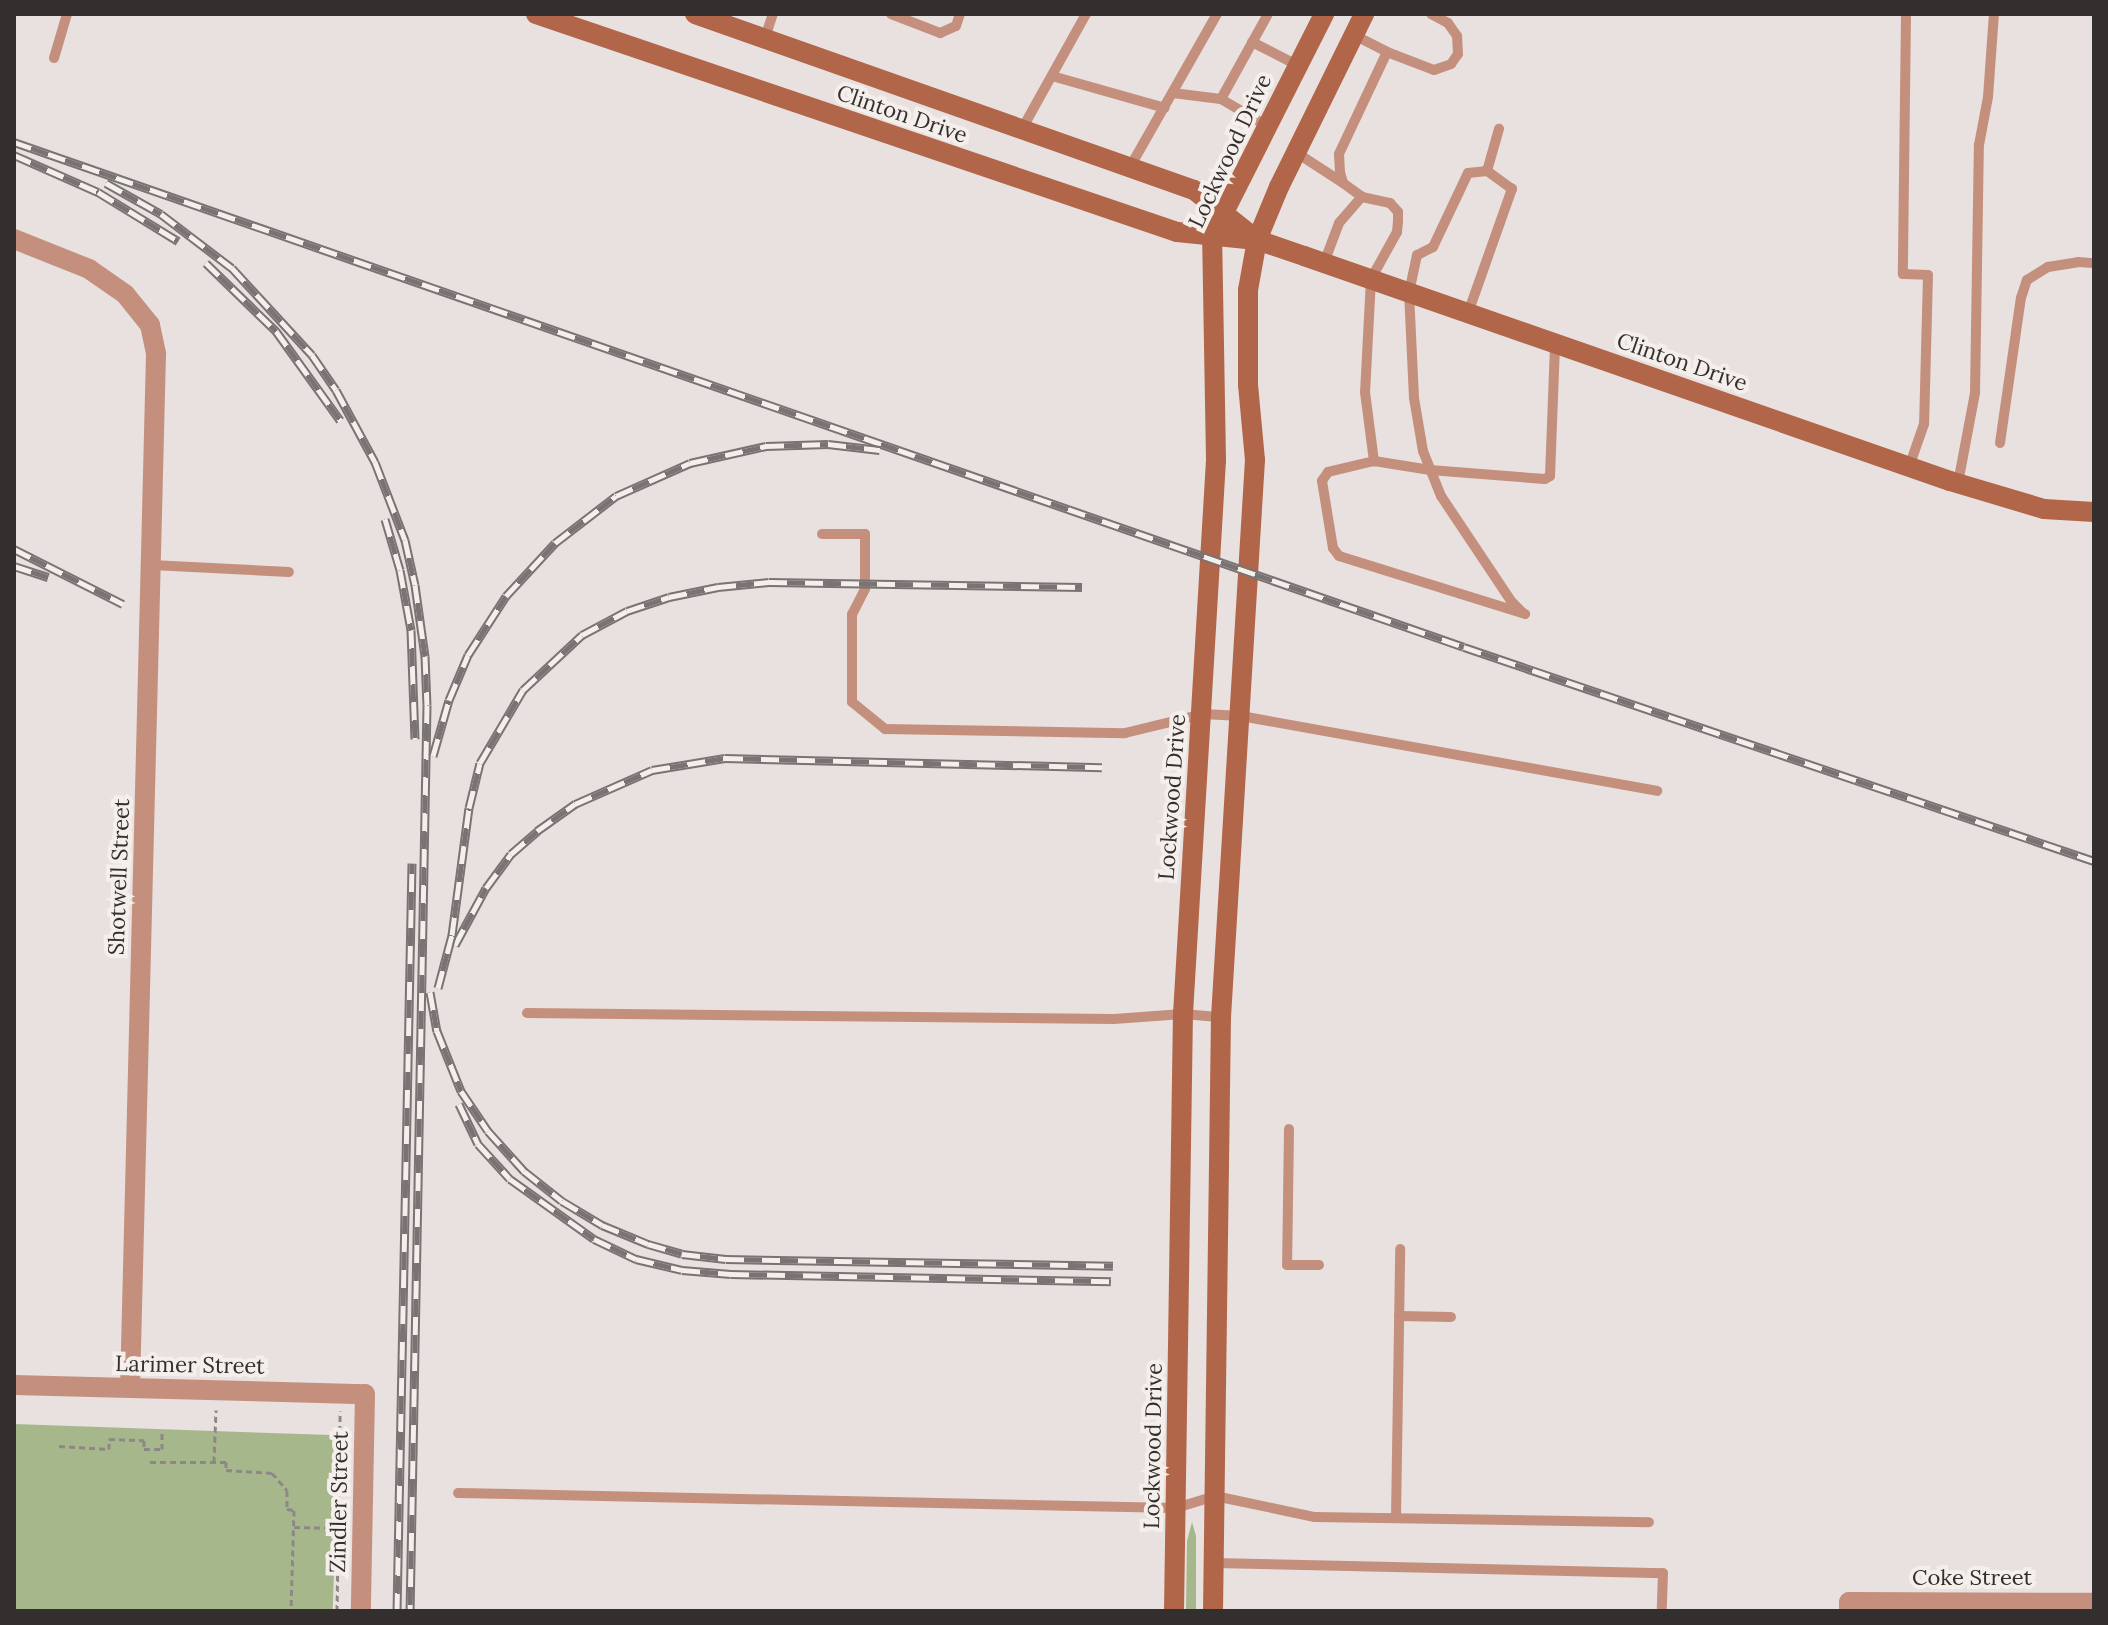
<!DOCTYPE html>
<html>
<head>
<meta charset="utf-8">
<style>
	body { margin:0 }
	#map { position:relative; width:2108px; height:1625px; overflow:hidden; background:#e8e1df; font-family:Lora,serif }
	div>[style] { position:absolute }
	.green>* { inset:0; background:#a6b78b; transform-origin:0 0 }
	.path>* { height:3px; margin-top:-1.5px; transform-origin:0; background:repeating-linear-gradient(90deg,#8d8886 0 6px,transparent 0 10px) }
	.lane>* { height:10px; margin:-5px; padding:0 5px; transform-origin:5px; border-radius:5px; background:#c4907d }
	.street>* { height:20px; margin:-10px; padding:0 10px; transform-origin:10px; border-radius:10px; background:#c4907d }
	.secondary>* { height:20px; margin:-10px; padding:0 10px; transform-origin:10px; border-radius:10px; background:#b1664a }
	.rail>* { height:9px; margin-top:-4.5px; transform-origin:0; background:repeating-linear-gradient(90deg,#f5efec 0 18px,#797473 0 36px); box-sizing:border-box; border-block:2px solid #797473 }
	span { translate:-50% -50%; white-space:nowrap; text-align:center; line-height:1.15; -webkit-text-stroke:8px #f5efec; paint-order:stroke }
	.street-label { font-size:22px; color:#322f2e }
	.frame { position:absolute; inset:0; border:16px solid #322f2e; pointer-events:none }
</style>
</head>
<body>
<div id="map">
	<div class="green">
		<i style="left:14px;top:1424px;width:325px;height:187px;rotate:2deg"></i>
		<i style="clip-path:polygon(1192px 1522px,1196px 1536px,1196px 1611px,1186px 1611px,1187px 1541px)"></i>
	</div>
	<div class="path">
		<i style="left:59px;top:1446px;width:50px;rotate:3.4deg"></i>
		<i style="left:109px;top:1449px;width:10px;rotate:-90deg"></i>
		<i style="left:109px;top:1439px;width:35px;rotate:2deg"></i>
		<i style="left:144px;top:1440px;width:9px;rotate:90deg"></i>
		<i style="left:144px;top:1449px;width:18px"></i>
		<i style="left:162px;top:1449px;width:16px;rotate:-90deg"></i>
		<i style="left:150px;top:1462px;width:76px"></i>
		<i style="left:226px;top:1462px;width:8px;rotate:90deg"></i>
		<i style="left:226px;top:1470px;width:46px;rotate:3.7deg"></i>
		<i style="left:272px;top:1473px;width:23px;rotate:49deg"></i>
		<i style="left:287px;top:1490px;width:19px;rotate:90deg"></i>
		<i style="left:287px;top:1509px;width:7px;rotate:8deg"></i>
		<i style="left:294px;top:1510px;width:101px;rotate:91.7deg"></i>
		<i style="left:214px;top:1462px;width:52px;rotate:-87.8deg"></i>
		<i style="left:294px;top:1527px;width:44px;rotate:1.3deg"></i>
		<i style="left:337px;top:1611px;width:200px;rotate:-89.1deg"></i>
	</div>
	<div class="lane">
		<i style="left:891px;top:14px;width:53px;rotate:21.2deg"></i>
		<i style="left:940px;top:33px;width:17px;rotate:-24deg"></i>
		<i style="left:956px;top:26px;width:13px;rotate:-72deg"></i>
		<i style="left:1906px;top:14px;width:260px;rotate:90.7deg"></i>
		<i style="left:1903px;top:274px;width:25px;rotate:2deg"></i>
		<i style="left:1928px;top:275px;width:149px;rotate:91.5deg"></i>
		<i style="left:1924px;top:424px;width:46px;rotate:109.2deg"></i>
		<i style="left:1354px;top:35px;width:37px;rotate:27deg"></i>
		<i style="left:1387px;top:52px;width:113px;rotate:115.2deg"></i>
		<i style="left:1339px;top:154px;width:18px;rotate:87deg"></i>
		<i style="left:1340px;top:172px;width:11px;rotate:75deg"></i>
		<i style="left:1343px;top:183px;width:24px;rotate:36deg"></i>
		<i style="left:1362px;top:197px;width:29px;rotate:12deg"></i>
		<i style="left:1390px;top:203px;width:12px;rotate:48deg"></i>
		<i style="left:1398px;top:212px;width:9px;rotate:90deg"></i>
		<i style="left:1398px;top:221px;width:11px;rotate:95deg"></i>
		<i style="left:1397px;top:232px;width:54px;rotate:119deg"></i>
		<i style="left:1371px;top:279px;width:113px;rotate:93deg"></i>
		<i style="left:1365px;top:392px;width:70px;rotate:82.6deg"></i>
		<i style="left:1374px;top:461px;width:47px;rotate:166.6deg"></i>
		<i style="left:1328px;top:472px;width:11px;rotate:124deg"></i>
		<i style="left:1322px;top:481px;width:68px;rotate:80.7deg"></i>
		<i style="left:1333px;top:548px;width:10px;rotate:53deg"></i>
		<i style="left:1339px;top:556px;width:195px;rotate:17.3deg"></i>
		<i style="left:765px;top:38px;width:25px;rotate:-72deg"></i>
		<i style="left:1252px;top:42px;width:51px;rotate:27.1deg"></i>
		<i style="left:1387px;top:52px;width:50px;rotate:21deg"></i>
		<i style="left:1434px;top:70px;width:18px;rotate:-19deg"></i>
		<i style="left:1451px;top:64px;width:12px;rotate:-55deg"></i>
		<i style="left:1458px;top:54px;width:18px;rotate:-93deg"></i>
		<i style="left:1457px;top:36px;width:16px;rotate:-125deg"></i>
		<i style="left:1448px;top:23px;width:19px;rotate:-152deg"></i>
		<i style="left:54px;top:58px;width:46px;rotate:-73.5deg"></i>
		<i style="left:1052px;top:76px;width:117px;rotate:15.8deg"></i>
		<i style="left:1173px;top:93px;width:48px;rotate:7.1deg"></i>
		<i style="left:1221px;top:99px;width:53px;rotate:30.4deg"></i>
		<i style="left:1221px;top:99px;width:97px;rotate:-61.1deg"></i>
		<i style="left:1022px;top:129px;width:132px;rotate:-60.9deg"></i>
		<i style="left:1297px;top:153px;width:55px;rotate:33.1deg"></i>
		<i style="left:1130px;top:167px;width:176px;rotate:-60.4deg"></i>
		<i style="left:1487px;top:171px;width:44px;rotate:-74.1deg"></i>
		<i style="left:1324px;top:263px;width:43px;rotate:-69.4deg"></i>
		<i style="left:1339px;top:223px;width:35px;rotate:-49deg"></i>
		<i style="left:1468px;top:313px;width:132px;rotate:-70.5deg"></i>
		<i style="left:1512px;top:189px;width:31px;rotate:-144deg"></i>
		<i style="left:1487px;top:171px;width:19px;rotate:174deg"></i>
		<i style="left:1468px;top:173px;width:82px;rotate:115.3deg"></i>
		<i style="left:1433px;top:247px;width:18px;rotate:153deg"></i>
		<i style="left:1417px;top:255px;width:38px;rotate:102deg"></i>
		<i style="left:1409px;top:292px;width:106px;rotate:87.3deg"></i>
		<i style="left:1414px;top:398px;width:54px;rotate:80.4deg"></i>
		<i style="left:1423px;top:451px;width:48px;rotate:68.2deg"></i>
		<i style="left:1441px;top:496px;width:126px;rotate:56.3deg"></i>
		<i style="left:1511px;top:601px;width:17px;rotate:45deg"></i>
		<i style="left:2000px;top:443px;width:147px;rotate:-81.8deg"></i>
		<i style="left:2021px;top:298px;width:19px;rotate:-72deg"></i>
		<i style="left:2027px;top:280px;width:25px;rotate:-32deg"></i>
		<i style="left:2048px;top:267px;width:30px;rotate:-9deg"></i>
		<i style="left:2078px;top:262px;width:16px;rotate:4deg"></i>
		<i style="left:1374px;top:461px;width:57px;rotate:9.1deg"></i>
		<i style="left:1430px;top:470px;width:115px;rotate:4.5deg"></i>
		<i style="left:1545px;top:479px;width:6px;rotate:-31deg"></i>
		<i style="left:1550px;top:476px;width:133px;rotate:-87.8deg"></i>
		<i style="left:1958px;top:483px;width:92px;rotate:-79.3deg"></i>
		<i style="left:1975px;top:393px;width:248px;rotate:-89.1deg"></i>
		<i style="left:1979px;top:145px;width:49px;rotate:-79.4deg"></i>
		<i style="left:1988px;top:97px;width:83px;rotate:-85.9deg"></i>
		<i style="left:822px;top:534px;width:43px"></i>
		<i style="left:865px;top:534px;width:55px;rotate:90deg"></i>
		<i style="left:865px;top:589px;width:28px;rotate:117deg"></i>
		<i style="left:852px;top:614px;width:88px;rotate:90deg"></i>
		<i style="left:852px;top:702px;width:43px;rotate:39.3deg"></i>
		<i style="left:885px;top:729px;width:240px;rotate:1deg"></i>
		<i style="left:1125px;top:733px;width:80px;rotate:-13.7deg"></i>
		<i style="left:1203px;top:714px;width:38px;rotate:3deg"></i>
		<i style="left:1241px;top:716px;width:423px;rotate:10.2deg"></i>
		<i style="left:152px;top:565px;width:137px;rotate:2.9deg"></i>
		<i style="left:527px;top:1013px;width:587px;rotate:0.59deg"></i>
		<i style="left:1114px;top:1019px;width:69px;rotate:-4.1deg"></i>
		<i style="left:1183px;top:1014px;width:38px;rotate:5deg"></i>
		<i style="left:1289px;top:1129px;width:136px;rotate:90.8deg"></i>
		<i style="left:1287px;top:1265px;width:32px"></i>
		<i style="left:1399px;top:1316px;width:52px;rotate:1.1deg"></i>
		<i style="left:458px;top:1493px;width:718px;rotate:1.2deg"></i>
		<i style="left:1176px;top:1508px;width:41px;rotate:-17.1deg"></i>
		<i style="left:1215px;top:1496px;width:102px;rotate:11.9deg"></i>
		<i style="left:1315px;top:1517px;width:334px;rotate:0.9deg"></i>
		<i style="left:1396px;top:1518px;width:269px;rotate:-89.1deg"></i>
		<i style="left:1214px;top:1563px;width:449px;rotate:1.3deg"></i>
		<i style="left:1663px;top:1573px;width:38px;rotate:92deg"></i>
	</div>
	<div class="street">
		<i style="left:14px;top:239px;width:81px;rotate:21.8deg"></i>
		<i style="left:89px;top:269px;width:44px;rotate:34.8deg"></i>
		<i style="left:125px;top:294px;width:40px;rotate:51deg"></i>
		<i style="left:150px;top:325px;width:30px;rotate:78deg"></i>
		<i style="left:156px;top:354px;width:1033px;rotate:91.44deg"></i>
		<i style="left:14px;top:1385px;width:351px;rotate:1.5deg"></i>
		<i style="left:365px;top:1394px;width:217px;rotate:91.1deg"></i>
		<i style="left:1849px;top:1611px;width:9px;rotate:-90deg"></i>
		<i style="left:1849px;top:1602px;width:245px;rotate:0.2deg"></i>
	</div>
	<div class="secondary">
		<i style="left:536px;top:14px;width:677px;rotate:18.78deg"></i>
		<i style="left:1177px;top:232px;width:80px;rotate:5.7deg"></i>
		<i style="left:1257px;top:240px;width:50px;rotate:18.8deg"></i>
		<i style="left:1304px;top:256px;width:684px;rotate:19.2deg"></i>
		<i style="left:1950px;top:481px;width:98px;rotate:16.6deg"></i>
		<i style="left:2044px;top:509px;width:50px;rotate:3.4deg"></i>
		<i style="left:695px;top:14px;width:529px;rotate:19.43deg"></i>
		<i style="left:1194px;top:190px;width:80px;rotate:38.4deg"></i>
		<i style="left:1174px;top:1611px;width:597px;rotate:-89.14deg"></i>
		<i style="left:1183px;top:1014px;width:555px;rotate:-86.59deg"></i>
		<i style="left:1216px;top:460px;width:224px;rotate:-91deg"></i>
		<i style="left:1212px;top:236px;width:249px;rotate:-63.2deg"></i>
		<i style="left:1213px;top:1611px;width:594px;rotate:-89.23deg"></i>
		<i style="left:1221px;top:1017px;width:558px;rotate:-86.51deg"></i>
		<i style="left:1255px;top:460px;width:75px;rotate:-95.3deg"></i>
		<i style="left:1248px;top:385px;width:95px;rotate:-90deg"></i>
		<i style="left:1248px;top:290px;width:51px;rotate:-79.8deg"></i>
		<i style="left:1257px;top:240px;width:57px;rotate:-67.5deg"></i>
		<i style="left:1279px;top:187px;width:193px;rotate:-63.8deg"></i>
	</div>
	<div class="rail">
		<i style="left:14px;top:142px;width:1535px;rotate:19.2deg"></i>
		<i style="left:1464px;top:647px;width:665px;rotate:18.76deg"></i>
		<i style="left:14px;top:155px;width:92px;rotate:23.8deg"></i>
		<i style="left:98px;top:192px;width:94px;rotate:31.5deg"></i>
		<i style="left:106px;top:183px;width:63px;rotate:29.4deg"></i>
		<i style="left:161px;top:214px;width:89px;rotate:37.3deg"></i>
		<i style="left:232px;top:268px;width:118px;rotate:47.4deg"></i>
		<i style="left:312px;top:355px;width:42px;rotate:55.6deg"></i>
		<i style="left:336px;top:390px;width:82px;rotate:61.6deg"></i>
		<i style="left:375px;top:462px;width:84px;rotate:69deg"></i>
		<i style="left:405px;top:540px;width:46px;rotate:77.5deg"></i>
		<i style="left:415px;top:585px;width:72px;rotate:82deg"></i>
		<i style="left:425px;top:656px;width:49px;rotate:87.7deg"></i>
		<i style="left:427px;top:705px;width:906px;rotate:91.07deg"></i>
		<i style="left:206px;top:263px;width:98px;rotate:44.2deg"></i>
		<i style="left:276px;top:331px;width:110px;rotate:54.3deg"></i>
		<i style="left:385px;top:519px;width:53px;rotate:73.6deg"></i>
		<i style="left:400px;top:570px;width:61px;rotate:79.6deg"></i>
		<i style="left:411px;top:630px;width:109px;rotate:87.9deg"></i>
		<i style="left:14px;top:549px;width:122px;rotate:26.8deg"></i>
		<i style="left:14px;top:566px;width:36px;rotate:18deg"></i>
		<i style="left:433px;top:756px;width:58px;rotate:-74.1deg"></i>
		<i style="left:449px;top:700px;width:49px;rotate:-67.1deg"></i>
		<i style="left:468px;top:655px;width:70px;rotate:-57.2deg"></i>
		<i style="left:506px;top:596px;width:72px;rotate:-47.2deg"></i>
		<i style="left:555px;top:543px;width:77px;rotate:-37.6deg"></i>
		<i style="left:616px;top:496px;width:81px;rotate:-24deg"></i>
		<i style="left:690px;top:463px;width:78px;rotate:-12.6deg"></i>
		<i style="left:766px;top:446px;width:62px;rotate:-1.8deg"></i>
		<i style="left:828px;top:444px;width:52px;rotate:6.6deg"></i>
		<i style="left:455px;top:945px;width:65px;rotate:-61.5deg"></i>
		<i style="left:486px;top:888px;width:42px;rotate:-53.7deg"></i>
		<i style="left:511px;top:854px;width:35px;rotate:-41deg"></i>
		<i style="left:537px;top:831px;width:47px;rotate:-35.4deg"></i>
		<i style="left:575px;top:804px;width:84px;rotate:-23.8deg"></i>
		<i style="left:652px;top:770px;width:74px;rotate:-9.3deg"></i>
		<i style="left:725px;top:758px;width:377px;rotate:1.4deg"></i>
		<i style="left:438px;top:988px;width:55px;rotate:-75.2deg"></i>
		<i style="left:452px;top:935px;width:128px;rotate:-82.4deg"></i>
		<i style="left:469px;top:808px;width:46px;rotate:-76.3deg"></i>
		<i style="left:480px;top:763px;width:85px;rotate:-59.5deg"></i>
		<i style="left:523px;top:690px;width:81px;rotate:-43deg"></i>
		<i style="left:582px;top:635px;width:51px;rotate:-28.1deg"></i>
		<i style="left:627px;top:611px;width:44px;rotate:-18.4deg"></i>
		<i style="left:669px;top:597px;width:50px;rotate:-11.5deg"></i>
		<i style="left:718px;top:587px;width:51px;rotate:-5.6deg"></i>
		<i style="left:769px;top:582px;width:313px;rotate:0.9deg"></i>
		<i style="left:430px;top:992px;width:40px;rotate:80deg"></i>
		<i style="left:437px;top:1031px;width:65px;rotate:68.2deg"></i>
		<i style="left:461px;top:1091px;width:48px;rotate:56deg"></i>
		<i style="left:488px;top:1131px;width:54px;rotate:48deg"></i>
		<i style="left:524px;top:1171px;width:48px;rotate:38.3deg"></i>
		<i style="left:562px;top:1201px;width:47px;rotate:31deg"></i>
		<i style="left:602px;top:1225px;width:50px;rotate:22.4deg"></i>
		<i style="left:648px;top:1244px;width:35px;rotate:16deg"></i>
		<i style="left:682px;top:1254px;width:44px;rotate:6.5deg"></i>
		<i style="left:726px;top:1259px;width:387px;rotate:1deg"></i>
		<i style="left:459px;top:1104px;width:44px;rotate:64.6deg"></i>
		<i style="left:478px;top:1144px;width:47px;rotate:47.6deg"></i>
		<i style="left:510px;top:1179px;width:103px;rotate:35.5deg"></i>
		<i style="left:594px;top:1239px;width:47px;rotate:25.5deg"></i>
		<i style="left:636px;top:1259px;width:47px;rotate:13.4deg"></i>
		<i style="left:682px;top:1270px;width:49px;rotate:4.7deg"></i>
		<i style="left:731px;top:1274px;width:380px;rotate:1.1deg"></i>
		<i style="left:397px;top:1611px;width:748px;rotate:-88.85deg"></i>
	</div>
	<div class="street-label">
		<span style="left:902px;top:114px;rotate:19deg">Clinton Drive</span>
		<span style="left:1230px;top:151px;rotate:-65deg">Lockwood Drive</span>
		<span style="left:1682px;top:362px;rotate:19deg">Clinton Drive</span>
		<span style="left:1172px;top:797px;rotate:-86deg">Lockwood Drive</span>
		<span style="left:119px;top:877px;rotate:-88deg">Shotwell Street</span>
		<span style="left:190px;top:1365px;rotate:1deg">Larimer Street</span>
		<span style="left:1153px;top:1446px;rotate:-89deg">Lockwood Drive</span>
		<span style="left:339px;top:1502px;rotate:-89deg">Zindler Street</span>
		<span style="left:1972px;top:1578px">Coke Street</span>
	</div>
	<div class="frame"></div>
</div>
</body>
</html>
